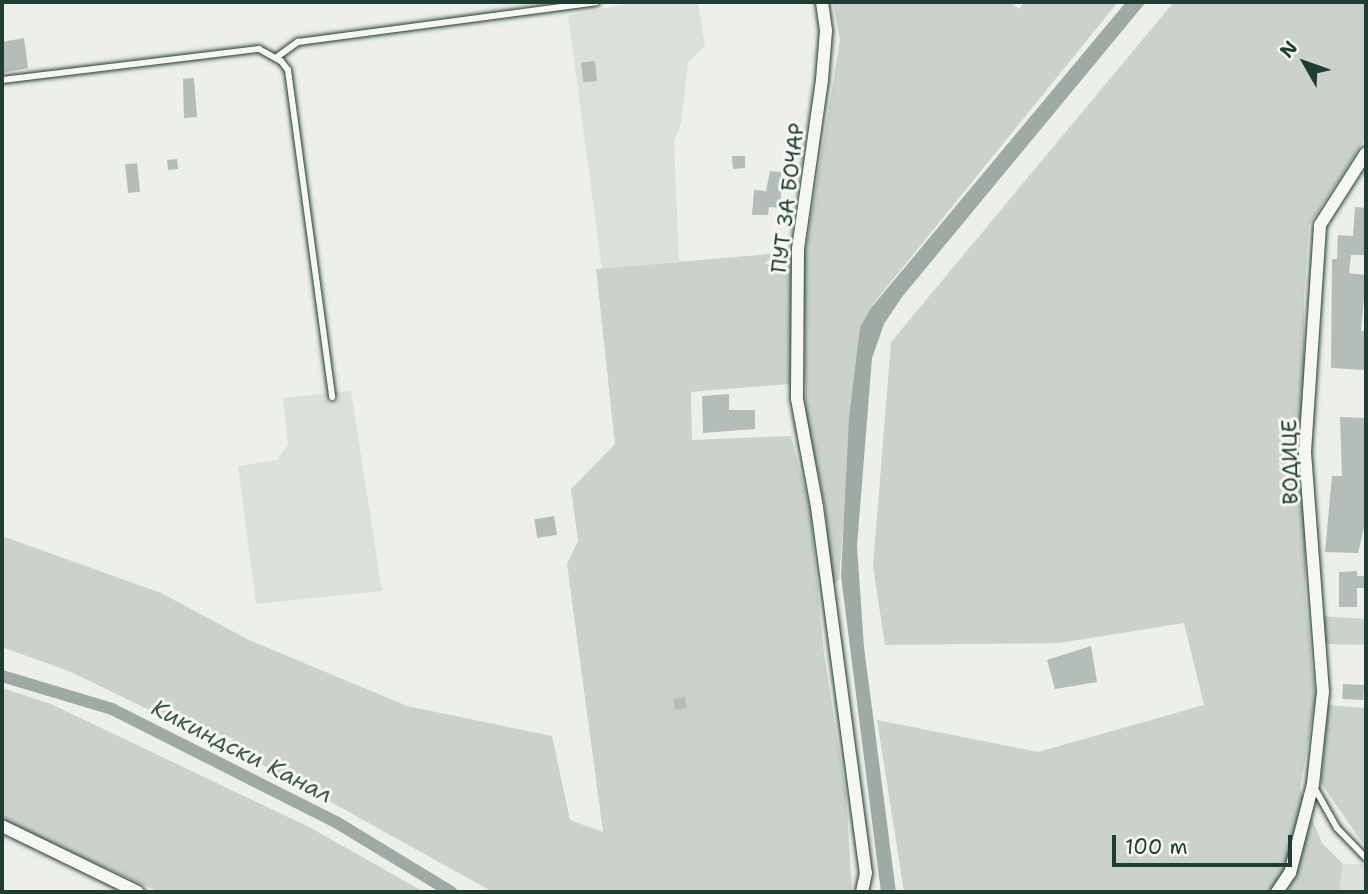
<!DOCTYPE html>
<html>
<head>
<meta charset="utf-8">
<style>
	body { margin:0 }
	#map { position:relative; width:1368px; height:894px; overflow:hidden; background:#edefea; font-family:"Shantell Sans",sans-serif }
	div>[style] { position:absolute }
	.built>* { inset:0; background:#dce0db }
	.green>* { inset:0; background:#cbd2cc }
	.water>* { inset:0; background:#9faaa4 }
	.canal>* { height:12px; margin:-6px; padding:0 6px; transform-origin:6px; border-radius:6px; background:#9faaa4 }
	.building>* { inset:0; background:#b4bdb8; transform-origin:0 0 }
	.roads { filter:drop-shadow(0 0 2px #1f3d34) drop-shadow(0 0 2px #1f3d34) }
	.service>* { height:6px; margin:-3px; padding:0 3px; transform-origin:3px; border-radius:3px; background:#f6f6f2 }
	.minor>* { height:12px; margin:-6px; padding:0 6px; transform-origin:6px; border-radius:6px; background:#f6f6f2 }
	span { translate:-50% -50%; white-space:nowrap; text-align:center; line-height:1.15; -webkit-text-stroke:6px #f6f6f2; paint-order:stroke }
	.street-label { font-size:21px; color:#1f3d34 }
	.water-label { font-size:23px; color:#3f5850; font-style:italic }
	.frame { position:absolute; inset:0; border:4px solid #1f3d34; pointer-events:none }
	.north { position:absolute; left:1270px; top:28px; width:70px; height:70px; -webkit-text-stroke:5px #f6f6f2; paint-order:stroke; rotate:310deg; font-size:19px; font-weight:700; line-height:28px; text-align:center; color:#1f3d34 }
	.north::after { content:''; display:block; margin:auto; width:24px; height:32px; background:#1f3d34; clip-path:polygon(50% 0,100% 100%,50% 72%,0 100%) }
	.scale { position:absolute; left:1112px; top:835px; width:180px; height:32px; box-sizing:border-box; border:4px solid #1f3d34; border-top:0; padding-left:9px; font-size:21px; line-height:24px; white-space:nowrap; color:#1f3d34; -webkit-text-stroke:5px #f6f6f2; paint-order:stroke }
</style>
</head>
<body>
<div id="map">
	<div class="built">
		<i style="clip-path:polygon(635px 2px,698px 2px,705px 46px,688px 63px,681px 124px,674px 141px,679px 261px,602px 269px,568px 16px)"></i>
		<i style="clip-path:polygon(351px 391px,382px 591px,256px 604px,238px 466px,277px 460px,288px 445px,283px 398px)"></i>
		<i style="clip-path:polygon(1343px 864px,1366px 864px,1366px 892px,1339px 892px)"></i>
	</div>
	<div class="green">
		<i style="clip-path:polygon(833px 2px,1010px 2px,1019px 9px,1024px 2px,1118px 2px,874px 303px,860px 327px,839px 580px,832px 584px,825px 507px,806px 413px,803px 265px,840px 40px)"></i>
		<i style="clip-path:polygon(1174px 2px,1366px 2px,1366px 138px,1309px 225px,1304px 299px,1305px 590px,1315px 699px,1300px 790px,1322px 843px,1343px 864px,1339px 892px,904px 892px,877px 720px,1038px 752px,1204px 705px,1184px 623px,1059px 643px,885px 645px,873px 566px,891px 342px)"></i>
		<i style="clip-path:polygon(792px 252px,790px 384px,691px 392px,692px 440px,791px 436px,810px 509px,824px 654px,846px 794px,852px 892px,493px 892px,273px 770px,71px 672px,2px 647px,2px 536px,161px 593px,249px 640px,407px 706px,552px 736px,570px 820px,603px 832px,567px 564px,578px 541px,571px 489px,615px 444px,596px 269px)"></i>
		<i style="clip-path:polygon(1320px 616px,1366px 619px,1366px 645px,1324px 644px)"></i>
		<i style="clip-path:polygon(2px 688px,51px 704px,311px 828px,424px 892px,159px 892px,2px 820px)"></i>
		<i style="clip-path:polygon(1328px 705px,1366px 708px,1366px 848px,1321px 783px)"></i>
	</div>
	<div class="water">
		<i style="clip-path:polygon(1126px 2px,1146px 2px,902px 297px,884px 324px,872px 358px,857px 546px,864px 647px,896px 892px,881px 892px,841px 576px,849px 419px,860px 327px,871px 308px)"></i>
	</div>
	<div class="canal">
		<i style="left:2px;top:676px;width:115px;rotate:16.7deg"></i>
		<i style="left:112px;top:709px;width:251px;rotate:26.8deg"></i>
		<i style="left:336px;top:822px;width:135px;rotate:31.3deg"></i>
	</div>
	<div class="building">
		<i style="clip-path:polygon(24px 38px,28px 68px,2px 73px,2px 42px)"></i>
		<i style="left:595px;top:61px;width:20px;height:14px;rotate:84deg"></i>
		<i style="clip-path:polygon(194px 78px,197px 117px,184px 118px,183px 79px)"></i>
		<i style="clip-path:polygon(732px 156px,745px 156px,745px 168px,733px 169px)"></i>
		<i style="left:177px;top:159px;width:10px;height:10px;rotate:84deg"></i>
		<i style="left:137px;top:163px;width:29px;height:12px;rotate:84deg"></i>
		<i style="clip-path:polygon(770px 171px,781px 172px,781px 208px,769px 207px,768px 215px,752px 215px,754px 190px,766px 191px)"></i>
		<i style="clip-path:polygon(1355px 207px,1366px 208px,1366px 255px,1351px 255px,1349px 273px,1366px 275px,1361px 331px,1366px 331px,1366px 370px,1331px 368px,1332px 259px,1337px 259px,1338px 235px,1353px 236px)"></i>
		<i style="clip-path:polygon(729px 394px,729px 410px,755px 410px,755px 429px,703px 433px,702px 396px)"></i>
		<i style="clip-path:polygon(1340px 417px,1366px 418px,1366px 519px,1358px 553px,1325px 552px,1332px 476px,1342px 476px)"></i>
		<i style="left:554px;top:516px;width:19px;height:20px;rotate:81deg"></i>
		<i style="clip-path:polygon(1357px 571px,1357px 576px,1366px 576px,1366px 588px,1357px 588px,1357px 607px,1339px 607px,1339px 572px)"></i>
		<i style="clip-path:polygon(1091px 646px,1097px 682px,1055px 689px,1047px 660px)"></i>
		<i style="left:1343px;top:684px;width:21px;height:15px;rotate:3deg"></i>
		<i style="left:685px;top:697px;width:11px;height:12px;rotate:80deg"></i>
	</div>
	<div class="roads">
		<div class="service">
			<i style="left:277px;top:57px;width:26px;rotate:-36deg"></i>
			<i style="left:298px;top:42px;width:301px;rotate:-7.6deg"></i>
			<i style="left:2px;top:80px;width:259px;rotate:-6.9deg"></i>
			<i style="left:259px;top:49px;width:25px;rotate:29deg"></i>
			<i style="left:281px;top:61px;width:11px;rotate:52deg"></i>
			<i style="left:288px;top:70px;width:330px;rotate:82.3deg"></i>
			<i style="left:1314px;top:787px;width:47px;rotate:60.7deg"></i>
			<i style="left:1337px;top:828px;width:42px;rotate:46deg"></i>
		</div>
		<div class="minor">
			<i style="left:822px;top:2px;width:29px;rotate:82deg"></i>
			<i style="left:826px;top:31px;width:49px;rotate:94.7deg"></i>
			<i style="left:822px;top:80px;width:171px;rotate:98.1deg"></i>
			<i style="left:798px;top:249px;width:150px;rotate:90.4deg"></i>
			<i style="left:797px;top:399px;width:110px;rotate:79.5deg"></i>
			<i style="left:817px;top:507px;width:369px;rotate:82.4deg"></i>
			<i style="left:866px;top:873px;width:19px;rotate:102deg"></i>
			<i style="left:2px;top:826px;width:151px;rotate:25.9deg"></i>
			<i style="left:1277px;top:892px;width:23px;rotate:-56deg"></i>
			<i style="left:1290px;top:873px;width:92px;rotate:-75.5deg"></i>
			<i style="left:1313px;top:784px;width:93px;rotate:-83.8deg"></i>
			<i style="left:1323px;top:692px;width:241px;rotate:-94.3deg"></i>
			<i style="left:1305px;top:452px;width:227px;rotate:-86.2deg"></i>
			<i style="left:1320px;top:225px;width:85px;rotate:-57.4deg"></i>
		</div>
	</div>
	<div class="street-label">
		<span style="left:788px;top:198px;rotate:-83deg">ПУТ ЗА БОЧАР</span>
		<span style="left:1290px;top:462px;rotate:-91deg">ВОДИЦЕ</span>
	</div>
	<div class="water-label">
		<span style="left:242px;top:751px;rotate:27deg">Кикиндски Канал</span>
	</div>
	<div class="frame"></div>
	<div class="north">N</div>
	<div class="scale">100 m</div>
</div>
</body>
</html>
